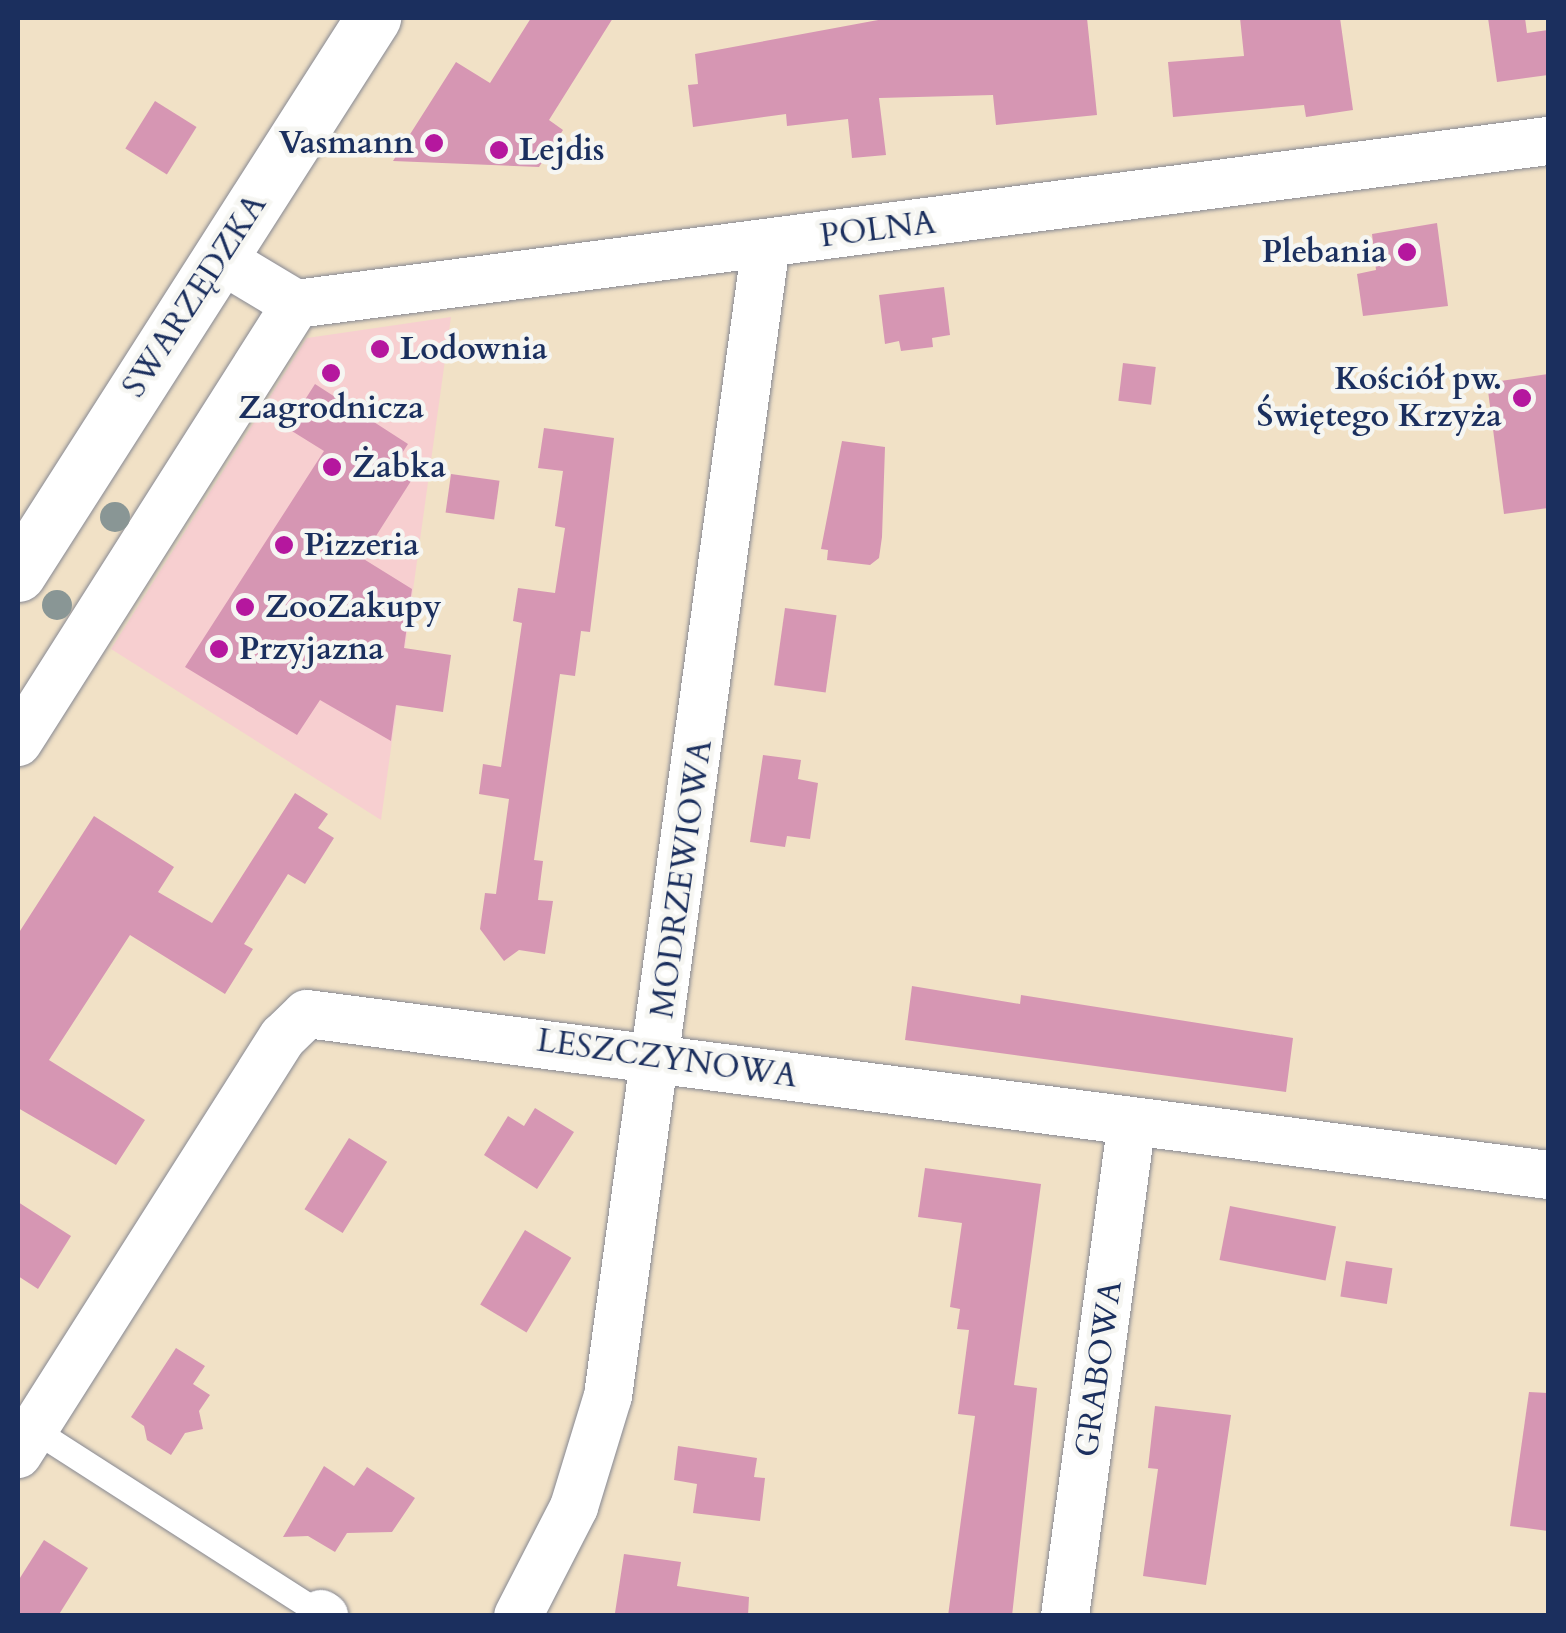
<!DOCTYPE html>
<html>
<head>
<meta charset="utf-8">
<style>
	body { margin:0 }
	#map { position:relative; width:1566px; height:1633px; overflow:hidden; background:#f1e1c6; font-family:Cardo,serif }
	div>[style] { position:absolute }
	.built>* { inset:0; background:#f7cfd0 }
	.building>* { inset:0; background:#d696b3; transform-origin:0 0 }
	.roads { filter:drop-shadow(0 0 2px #868892) drop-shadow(0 0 2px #868892) }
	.service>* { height:25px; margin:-12.5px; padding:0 12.5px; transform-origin:12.5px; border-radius:12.5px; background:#fff }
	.minor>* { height:48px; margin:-24px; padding:0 24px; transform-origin:24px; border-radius:24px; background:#fff }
	.tertiary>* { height:55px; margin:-27.5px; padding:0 27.5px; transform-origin:27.5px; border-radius:27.5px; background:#fff }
	.trees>* { width:30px; height:30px; margin:-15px; border-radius:50%; background:#899695 }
	.dots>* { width:28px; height:28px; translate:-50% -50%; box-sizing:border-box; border:5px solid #f6f6f2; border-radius:50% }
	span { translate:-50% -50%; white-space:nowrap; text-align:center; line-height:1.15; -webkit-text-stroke:9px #f6f6f2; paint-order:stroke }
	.poi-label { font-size:32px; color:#1b2f5e; font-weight:700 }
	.right { translate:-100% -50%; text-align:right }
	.left { translate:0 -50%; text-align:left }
	.street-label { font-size:32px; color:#1b2f5e }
	.frame { position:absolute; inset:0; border:20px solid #1b2f5e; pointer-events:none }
</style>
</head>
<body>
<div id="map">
	<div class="built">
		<i style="clip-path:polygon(451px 317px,381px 820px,111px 649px,307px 338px)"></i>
	</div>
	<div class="building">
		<i style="clip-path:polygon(531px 18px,613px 18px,549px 120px,563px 130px,539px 167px,393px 161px,456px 62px,490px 83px)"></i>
		<i style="clip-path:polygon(889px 18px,1087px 18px,1097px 115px,996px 125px,993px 95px,879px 98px,886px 155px,852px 158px,848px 119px,787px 126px,786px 114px,693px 127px,688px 85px,698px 84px,695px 54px)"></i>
		<i style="clip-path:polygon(1240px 18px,1340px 18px,1353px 110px,1306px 117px,1304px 105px,1173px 117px,1168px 62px,1244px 56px)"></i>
		<i style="clip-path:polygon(1488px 18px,1525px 18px,1527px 33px,1548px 30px,1548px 75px,1497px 82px)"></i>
		<i style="left:155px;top:101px;width:49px;height:56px;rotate:32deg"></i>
		<i style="clip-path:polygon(1437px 223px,1448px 306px,1363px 316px,1357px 274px,1376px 270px,1372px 234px)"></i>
		<i style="clip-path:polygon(944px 287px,950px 335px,932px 338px,933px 347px,901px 351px,899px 341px,885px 344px,879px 295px)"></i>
		<i style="left:1123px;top:363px;width:33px;height:38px;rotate:7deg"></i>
		<i style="clip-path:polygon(1548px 374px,1548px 508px,1504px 514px,1487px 383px)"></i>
		<i style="clip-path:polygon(315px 384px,408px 444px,393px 467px,418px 470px,362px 558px,412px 589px,404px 648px,451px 655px,443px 712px,396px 705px,391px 741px,320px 700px,297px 735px,185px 667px,324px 451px,287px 428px)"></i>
		<i style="clip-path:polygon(544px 428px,614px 438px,590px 632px,581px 631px,575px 676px,560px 674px,534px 860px,543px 861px,538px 900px,553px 901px,545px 954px,519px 950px,504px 961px,480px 929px,485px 893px,496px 894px,509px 799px,479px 794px,483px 764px,501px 767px,522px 623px,513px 621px,518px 588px,555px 593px,565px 528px,555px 526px,563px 471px,538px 468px)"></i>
		<i style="clip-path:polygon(842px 441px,885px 447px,882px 537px,879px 558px,870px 565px,827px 560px,828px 550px,821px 549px)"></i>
		<i style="left:451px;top:474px;width:49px;height:39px;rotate:8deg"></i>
		<i style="left:785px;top:608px;width:52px;height:78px;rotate:8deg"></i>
		<i style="clip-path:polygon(763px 755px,801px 760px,798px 779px,818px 783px,810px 839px,787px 836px,785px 847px,750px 842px)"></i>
		<i style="clip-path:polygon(295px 793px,328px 814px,318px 828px,334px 838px,305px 884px,288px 874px,244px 944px,253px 949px,225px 994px,130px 935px,49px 1060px,145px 1120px,116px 1165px,18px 1108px,18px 934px,94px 816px,174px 867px,158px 892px,212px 923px)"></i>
		<i style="clip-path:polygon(912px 986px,1020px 1004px,1021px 995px,1293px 1038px,1286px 1092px,905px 1040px)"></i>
		<i style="clip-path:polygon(535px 1108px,574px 1132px,537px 1189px,484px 1155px,508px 1116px,524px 1126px)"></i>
		<i style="left:349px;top:1138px;width:45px;height:84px;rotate:32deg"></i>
		<i style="clip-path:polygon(925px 1168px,1041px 1184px,1014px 1385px,1037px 1388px,1012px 1616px,948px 1616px,975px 1416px,958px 1414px,969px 1330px,957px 1329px,960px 1309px,950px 1307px,962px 1223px,918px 1217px)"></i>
		<i style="clip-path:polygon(18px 1202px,71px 1236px,38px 1289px,18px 1276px)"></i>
		<i style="left:1230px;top:1206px;width:108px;height:55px;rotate:11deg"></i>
		<i style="left:525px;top:1230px;width:54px;height:87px;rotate:31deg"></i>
		<i style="left:1346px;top:1261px;width:47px;height:36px;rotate:9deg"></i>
		<i style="clip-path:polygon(176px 1348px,205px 1366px,193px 1384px,210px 1395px,199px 1411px,203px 1429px,185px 1433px,171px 1455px,147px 1440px,144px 1426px,131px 1417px)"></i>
		<i style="clip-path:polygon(1529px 1392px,1548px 1393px,1548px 1531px,1510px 1526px)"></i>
		<i style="clip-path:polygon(1155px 1406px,1231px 1415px,1206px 1585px,1143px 1576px,1158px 1469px,1148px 1468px)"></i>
		<i style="clip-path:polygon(678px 1446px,757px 1458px,754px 1477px,765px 1478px,760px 1521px,693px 1513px,697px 1484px,674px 1480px)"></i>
		<i style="clip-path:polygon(324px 1466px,354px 1486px,367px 1467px,415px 1498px,392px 1532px,347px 1533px,335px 1552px,308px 1536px,283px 1537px)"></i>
		<i style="clip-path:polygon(44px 1540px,88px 1568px,58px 1616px,18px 1616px,18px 1581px)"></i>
		<i style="clip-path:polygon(624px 1554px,681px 1562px,677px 1586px,749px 1597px,748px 1616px,615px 1613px)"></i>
	</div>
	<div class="roads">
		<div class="service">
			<i style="left:33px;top:1429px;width:342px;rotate:32.7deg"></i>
		</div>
		<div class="minor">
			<i style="left:219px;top:258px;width:90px;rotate:30.9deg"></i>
			<i style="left:296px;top:304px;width:1263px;rotate:-7.42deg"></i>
			<i style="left:18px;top:742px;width:519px;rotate:-57.6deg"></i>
			<i style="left:18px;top:1454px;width:494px;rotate:-57.6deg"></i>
			<i style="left:283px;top:1037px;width:33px;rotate:-44deg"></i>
			<i style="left:307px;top:1014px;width:1251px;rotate:7.39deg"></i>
			<i style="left:321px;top:1614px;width:4px;rotate:34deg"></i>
			<i style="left:518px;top:1616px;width:123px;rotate:-62.8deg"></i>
			<i style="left:574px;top:1507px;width:116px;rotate:-73deg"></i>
			<i style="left:608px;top:1396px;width:1163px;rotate:-82.19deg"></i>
			<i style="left:1065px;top:1616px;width:498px;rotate:-82.3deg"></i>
		</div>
		<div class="tertiary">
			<i style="left:18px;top:574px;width:660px;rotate:-57.44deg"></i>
		</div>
	</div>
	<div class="trees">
		<i style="left:115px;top:517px"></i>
		<i style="left:57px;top:605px"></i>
	</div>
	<div class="dots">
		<i style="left:434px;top:143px;background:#b5179e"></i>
		<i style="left:499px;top:150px;background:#b5179e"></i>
		<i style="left:1407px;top:252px;background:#b5179e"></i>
		<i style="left:380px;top:349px;background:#b5179e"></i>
		<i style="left:331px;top:373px;background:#b5179e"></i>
		<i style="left:1522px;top:398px;background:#b5179e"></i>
		<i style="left:332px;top:467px;background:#b5179e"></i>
		<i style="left:284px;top:545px;background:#b5179e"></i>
		<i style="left:245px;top:607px;background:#b5179e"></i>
		<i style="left:219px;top:649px;background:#b5179e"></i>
	</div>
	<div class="poi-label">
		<span class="right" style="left:414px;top:143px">Vasmann</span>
		<span class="left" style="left:519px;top:150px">Lejdis</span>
		<span class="right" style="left:1387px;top:252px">Plebania</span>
		<span class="left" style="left:400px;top:349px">Lodownia</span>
		<span class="right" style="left:1502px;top:398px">Kościół pw.<br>Świętego Krzyża</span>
		<span style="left:331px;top:408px">Zagrodnicza</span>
		<span class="left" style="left:352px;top:467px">Żabka</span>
		<span class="left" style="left:304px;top:545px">Pizzeria</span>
		<span class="left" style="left:265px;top:607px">ZooZakupy</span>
		<span class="left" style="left:239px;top:649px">Przyjazna</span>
	</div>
	<div class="street-label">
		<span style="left:878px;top:230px;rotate:-7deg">POLNA</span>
		<span style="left:195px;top:296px;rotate:-57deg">SWARZĘDZKA</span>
		<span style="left:682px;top:879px;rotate:-82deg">MODRZEWIOWA</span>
		<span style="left:667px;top:1059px;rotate:8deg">LESZCZYNOWA</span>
		<span style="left:1099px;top:1369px;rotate:-82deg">GRABOWA</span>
	</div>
	<div class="frame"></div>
</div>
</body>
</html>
